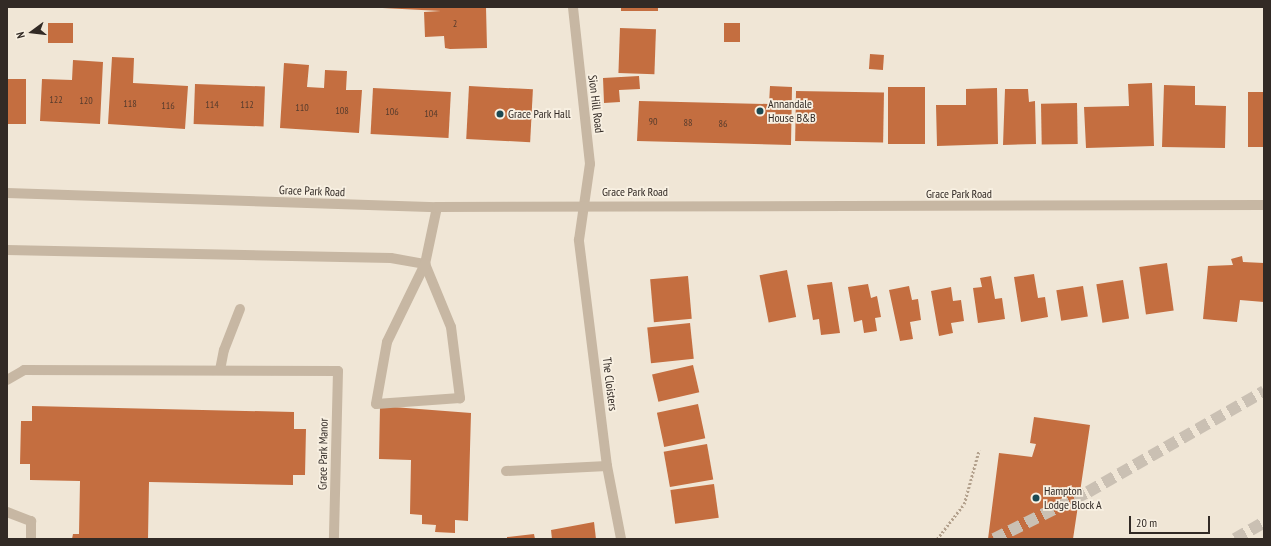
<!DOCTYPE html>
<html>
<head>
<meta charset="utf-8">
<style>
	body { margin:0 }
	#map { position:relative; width:1271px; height:546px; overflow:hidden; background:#f0e6d6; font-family:"PT Sans Narrow",sans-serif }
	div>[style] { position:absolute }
	.building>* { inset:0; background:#c46e40; transform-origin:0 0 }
	.motorway-tunnel>* { height:12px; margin-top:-6px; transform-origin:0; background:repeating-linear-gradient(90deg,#cac0b3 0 12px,transparent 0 18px) }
	.path>* { height:2.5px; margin-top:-1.25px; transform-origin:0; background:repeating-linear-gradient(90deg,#b3a18d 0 2px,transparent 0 4px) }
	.service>* { height:10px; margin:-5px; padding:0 5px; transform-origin:5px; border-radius:5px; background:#c7b7a3 }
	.minor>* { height:10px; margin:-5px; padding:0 5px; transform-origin:5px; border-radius:5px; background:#c7b7a3 }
	.tertiary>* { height:10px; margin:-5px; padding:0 5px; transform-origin:5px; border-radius:5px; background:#c7b7a3 }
	.dots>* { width:11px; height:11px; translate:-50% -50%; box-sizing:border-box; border:2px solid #f8f0e2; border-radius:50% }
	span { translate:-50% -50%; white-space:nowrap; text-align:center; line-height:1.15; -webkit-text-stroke:3.5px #f8f0e2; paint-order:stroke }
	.number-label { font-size:10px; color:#563b2c }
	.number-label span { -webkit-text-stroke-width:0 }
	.street-label { font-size:12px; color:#322a25 }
	.poi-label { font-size:12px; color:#322a25 }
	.left { translate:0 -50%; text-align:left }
	.frame { position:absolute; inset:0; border:8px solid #322a25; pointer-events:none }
	.north { position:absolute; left:12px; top:12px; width:40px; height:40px; -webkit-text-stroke:3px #f8f0e2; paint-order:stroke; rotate:255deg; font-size:11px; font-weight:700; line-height:16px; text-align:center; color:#322a25 }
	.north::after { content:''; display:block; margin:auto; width:14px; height:18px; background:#322a25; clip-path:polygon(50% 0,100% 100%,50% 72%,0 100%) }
	.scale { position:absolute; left:1129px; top:516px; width:81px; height:18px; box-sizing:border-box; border:2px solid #322a25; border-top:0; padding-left:5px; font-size:12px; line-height:14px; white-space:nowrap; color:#322a25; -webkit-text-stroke:3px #f8f0e2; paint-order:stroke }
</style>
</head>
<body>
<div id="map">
	<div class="building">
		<i style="clip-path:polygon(363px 7px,486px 7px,487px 48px,450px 49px,445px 48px,444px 36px,425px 37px,424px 12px,441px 11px)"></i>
		<i style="left:621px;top:7px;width:37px;height:4px"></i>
		<i style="left:48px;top:23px;width:25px;height:20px"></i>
		<i style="left:724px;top:23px;width:16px;height:19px"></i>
		<i style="left:620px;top:28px;width:36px;height:45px;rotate:2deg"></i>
		<i style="left:870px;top:54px;width:14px;height:15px;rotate:4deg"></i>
		<i style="clip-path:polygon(112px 57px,134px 58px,133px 83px,188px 86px,185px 129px,108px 124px)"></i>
		<i style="clip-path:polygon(73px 60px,103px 62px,100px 124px,40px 121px,42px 79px,72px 80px)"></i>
		<i style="clip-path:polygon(284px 63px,309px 65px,307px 87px,324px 88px,325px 70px,347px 71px,346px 90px,362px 90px,359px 133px,280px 128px)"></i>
		<i style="clip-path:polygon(639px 76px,640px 89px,619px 90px,620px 102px,604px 103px,603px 78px)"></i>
		<i style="left:7px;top:79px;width:19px;height:45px"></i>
		<i style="clip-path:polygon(1152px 83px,1154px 146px,1086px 148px,1084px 107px,1129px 106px,1128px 84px)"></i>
		<i style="left:195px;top:84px;width:70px;height:40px;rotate:2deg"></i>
		<i style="clip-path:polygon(1164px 85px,1195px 86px,1195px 105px,1226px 106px,1225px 148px,1162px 147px)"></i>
		<i style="left:469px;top:86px;width:64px;height:53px;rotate:3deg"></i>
		<i style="clip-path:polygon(770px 86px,792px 87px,791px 145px,637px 141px,639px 101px,769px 104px)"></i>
		<i style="left:888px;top:87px;width:37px;height:57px"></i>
		<i style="left:373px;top:88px;width:78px;height:46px;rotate:3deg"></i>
		<i style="clip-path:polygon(997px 88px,998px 144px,937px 146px,936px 105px,966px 105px,966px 89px)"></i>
		<i style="clip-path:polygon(1005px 89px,1028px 89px,1029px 102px,1035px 101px,1036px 144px,1003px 145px)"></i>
		<i style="left:796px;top:91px;width:88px;height:50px;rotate:1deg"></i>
		<i style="left:1248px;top:92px;width:16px;height:55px"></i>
		<i style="left:1077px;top:103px;width:41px;height:36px;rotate:89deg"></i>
		<i style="clip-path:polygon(1242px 256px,1243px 262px,1264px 263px,1264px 302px,1240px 300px,1237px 322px,1203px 319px,1208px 266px,1233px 265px,1231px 259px)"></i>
		<i style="left:1167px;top:263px;width:48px;height:28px;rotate:82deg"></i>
		<i style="left:787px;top:270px;width:48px;height:28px;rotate:79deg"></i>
		<i style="clip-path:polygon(1034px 274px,1038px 298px,1045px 297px,1048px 317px,1021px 322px,1014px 277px)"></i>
		<i style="left:688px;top:276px;width:43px;height:38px;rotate:85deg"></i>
		<i style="clip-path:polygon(991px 276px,995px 299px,1002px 298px,1005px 319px,978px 323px,973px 288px,982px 287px,980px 278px)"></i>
		<i style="left:1123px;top:280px;width:39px;height:27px;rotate:81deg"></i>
		<i style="clip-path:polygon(832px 282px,840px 333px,821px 335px,819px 319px,813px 320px,807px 285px)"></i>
		<i style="clip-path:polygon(868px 284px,871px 298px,877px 296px,881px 317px,875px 318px,877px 331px,864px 333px,862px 320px,854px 322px,848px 287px)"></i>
		<i style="clip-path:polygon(909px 286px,912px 300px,918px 299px,921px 320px,910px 322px,913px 339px,900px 341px,889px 290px)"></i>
		<i style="left:1083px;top:286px;width:31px;height:27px;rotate:81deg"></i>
		<i style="clip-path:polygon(951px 287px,953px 301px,961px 300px,964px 321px,951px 323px,953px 333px,939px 336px,931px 291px)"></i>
		<i style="left:690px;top:323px;width:36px;height:43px;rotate:84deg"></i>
		<i style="left:693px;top:365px;width:28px;height:42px;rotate:77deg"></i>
		<i style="left:698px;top:404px;width:35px;height:42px;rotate:78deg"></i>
		<i style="clip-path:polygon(32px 406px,294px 412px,294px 429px,306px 429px,305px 475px,293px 475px,293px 485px,149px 482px,148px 539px,72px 539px,73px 534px,79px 534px,80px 481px,30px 480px,30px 464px,20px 464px,21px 421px,32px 421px)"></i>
		<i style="clip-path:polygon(380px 406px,471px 413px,468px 521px,455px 520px,455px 533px,435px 532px,436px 525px,422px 524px,422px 515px,410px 514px,411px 460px,379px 459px)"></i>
		<i style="clip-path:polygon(1034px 417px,1090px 425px,1073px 539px,988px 539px,999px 453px,1032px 457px,1036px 444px,1030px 443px)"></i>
		<i style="left:707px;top:444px;width:36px;height:44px;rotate:80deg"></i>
		<i style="left:714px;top:484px;width:34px;height:44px;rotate:82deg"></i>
		<i style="clip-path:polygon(594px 522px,596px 539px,552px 539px,551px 530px)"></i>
		<i style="clip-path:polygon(534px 534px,535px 539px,507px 539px,507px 537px)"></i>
	</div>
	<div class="motorway-tunnel">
		<i style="left:994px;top:539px;width:105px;rotate:-26.6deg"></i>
		<i style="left:1088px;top:492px;width:203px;rotate:-29.8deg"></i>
		<i style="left:1235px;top:539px;width:34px;rotate:-30deg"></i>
	</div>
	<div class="path">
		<i style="left:937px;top:539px;width:44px;rotate:-52.4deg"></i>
		<i style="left:964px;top:504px;width:56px;rotate:-74.5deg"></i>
	</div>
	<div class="service">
		<i style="left:7px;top:250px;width:384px;rotate:1.2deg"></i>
		<i style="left:391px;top:258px;width:35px;rotate:10deg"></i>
		<i style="left:425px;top:264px;width:58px;rotate:-78.1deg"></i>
		<i style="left:425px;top:264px;width:68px;rotate:67.6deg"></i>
		<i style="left:451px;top:327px;width:72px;rotate:82.8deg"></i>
		<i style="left:460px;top:398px;width:84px;rotate:175.9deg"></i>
		<i style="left:376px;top:404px;width:63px;rotate:-79.9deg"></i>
		<i style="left:387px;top:342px;width:87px;rotate:-64deg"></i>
		<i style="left:220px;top:370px;width:20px;rotate:-79deg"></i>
		<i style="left:224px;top:350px;width:44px;rotate:-68.7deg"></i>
		<i style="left:7px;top:380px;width:20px;rotate:-30deg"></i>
		<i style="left:24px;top:370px;width:314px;rotate:0.2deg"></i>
		<i style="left:338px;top:371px;width:168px;rotate:91.4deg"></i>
		<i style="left:7px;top:512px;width:26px;rotate:21deg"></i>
		<i style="left:31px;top:521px;width:18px;rotate:90deg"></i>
	</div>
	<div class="minor">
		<i style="left:607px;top:466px;width:74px;rotate:79.1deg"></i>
		<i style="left:506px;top:471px;width:101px;rotate:-2.8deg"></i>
		<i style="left:607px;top:466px;width:228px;rotate:-97.1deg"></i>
		<i style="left:579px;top:240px;width:77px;rotate:-81.8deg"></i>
		<i style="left:590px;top:164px;width:158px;rotate:-96.2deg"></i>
	</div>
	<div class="tertiary">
		<i style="left:7px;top:193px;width:430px;rotate:1.9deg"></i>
		<i style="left:437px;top:207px;width:827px;rotate:-0.14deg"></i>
	</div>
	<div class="dots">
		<i style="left:760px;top:111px;background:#1b4952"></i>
		<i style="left:500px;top:114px;background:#1b4952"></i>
		<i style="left:1036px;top:498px;background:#1b4952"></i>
	</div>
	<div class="number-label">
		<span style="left:455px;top:24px">2</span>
		<span style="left:56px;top:100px">122</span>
		<span style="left:86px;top:101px">120</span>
		<span style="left:130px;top:104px">118</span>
		<span style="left:212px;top:105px">114</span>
		<span style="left:247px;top:105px">112</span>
		<span style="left:168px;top:106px">116</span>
		<span style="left:302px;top:108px">110</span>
		<span style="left:342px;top:111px">108</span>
		<span style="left:392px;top:112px">106</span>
		<span style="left:431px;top:114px">104</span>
		<span style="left:653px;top:122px">90</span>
		<span style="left:688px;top:123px">88</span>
		<span style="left:723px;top:124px">86</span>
	</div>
	<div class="street-label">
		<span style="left:596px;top:104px;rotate:83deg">Sion Hill Road</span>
		<span style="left:312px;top:191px;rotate:2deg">Grace Park Road</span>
		<span style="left:635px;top:192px">Grace Park Road</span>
		<span style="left:959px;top:194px">Grace Park Road</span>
		<span style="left:610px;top:384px;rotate:83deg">The Cloisters</span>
		<span style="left:323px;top:454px;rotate:-89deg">Grace Park Manor</span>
	</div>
	<div class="poi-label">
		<span class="left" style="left:768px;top:111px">Annandale<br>House B&amp;B</span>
		<span class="left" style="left:508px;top:114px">Grace Park Hall</span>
		<span class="left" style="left:1044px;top:498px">Hampton<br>Lodge Block A</span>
	</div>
	<div class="frame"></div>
	<div class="north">N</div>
	<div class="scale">20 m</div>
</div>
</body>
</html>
